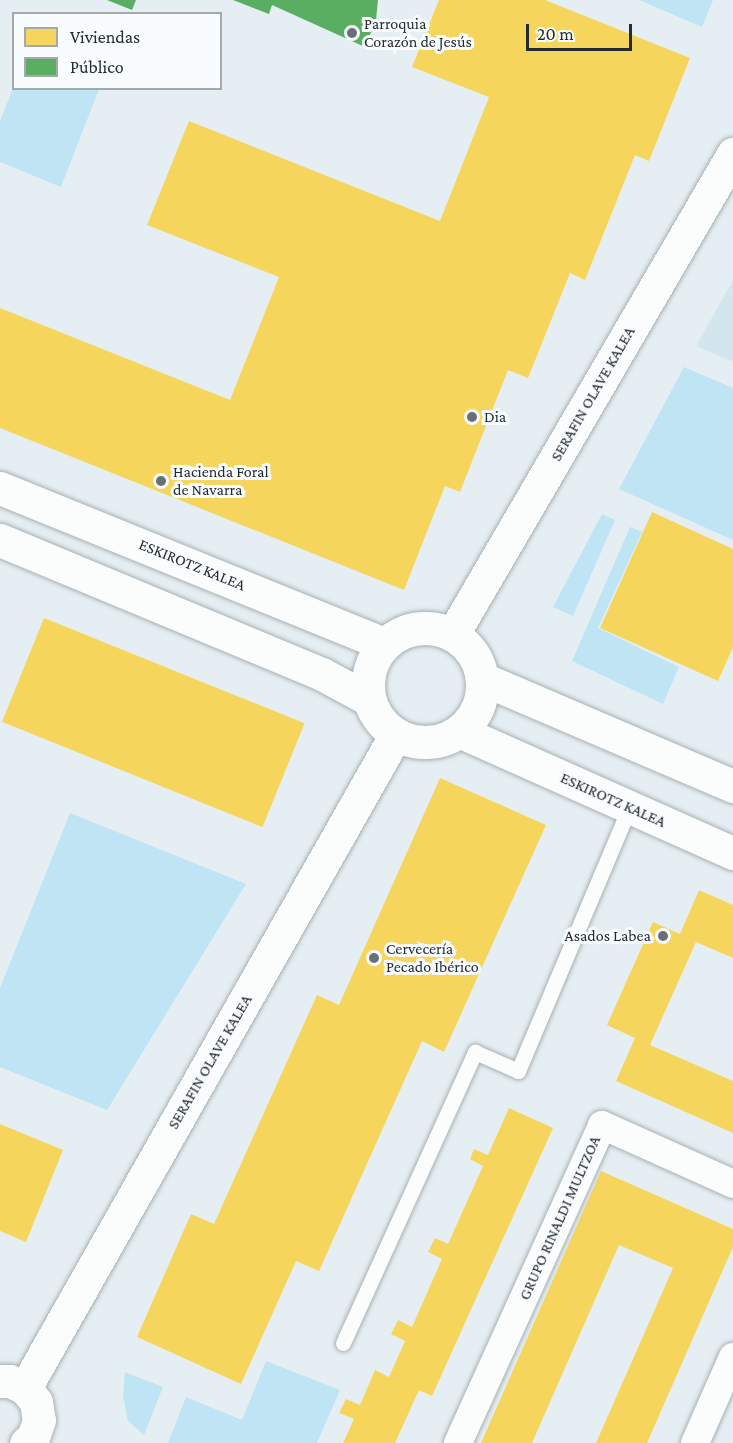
<!DOCTYPE html>
<html>
<head>
<meta charset="utf-8">
<style>
	body { margin:0 }
	#map { position:relative; width:733px; height:1443px; overflow:hidden; background:#e5eff3; font-family:"Crimson Pro",serif }
	div>[style] { position:absolute }
	.built>* { inset:0; background:#d3e5ed }
	.green>* { inset:0; background:#bfe4f3 }
	.homes>* { inset:0; background:#f6d55c; transform-origin:0 0 }
	.public>* { inset:0; background:#5aae61 }
	.roads { filter:drop-shadow(0 0 2px #a8b0b3) drop-shadow(0 0 2px #a8b0b3) }
	.service>* { height:15px; margin:-7.5px; padding:0 7.5px; transform-origin:7.5px; border-radius:7.5px; background:#fbfdfd }
	.minor>* { height:28px; margin:-14px; padding:0 14px; transform-origin:14px; border-radius:14px; background:#fbfdfd }
	.tertiary>* { height:33px; margin:-16.5px; padding:0 16.5px; transform-origin:16.5px; border-radius:16.5px; background:#fbfdfd }
	.secondary>* { height:33px; margin:-16.5px; padding:0 16.5px; transform-origin:16.5px; border-radius:16.5px; background:#fbfdfd }
	.secondary>.ring { margin:-16.5px; padding:0; box-sizing:content-box; background:none; border:33px solid #fbfdfd; border-radius:50% }
	.dots>* { width:16px; height:16px; translate:-50% -50%; box-sizing:border-box; border:3px solid #f8fcfe; border-radius:50% }
	span { translate:-50% -50%; white-space:nowrap; text-align:center; line-height:1.15; -webkit-text-stroke:6px #f8fcfe; paint-order:stroke }
	.poi-label { font-size:16px; color:#252c2f }
	.left { translate:0 -50%; text-align:left }
	.right { translate:-100% -50%; text-align:right }
	.street-label { font-size:16px; color:#252c2f }
	.legend { position:absolute; left:12px; top:12px; width:210px; height:78px; box-sizing:border-box; background:#f8fcfe; border:2px solid #a4a9ab; margin:0; padding:8px 10px; list-style:none; font-size:18px; color:#252c2f }
	.legend li { display:flex; align-items:center; gap:12px; height:30px }
	.legend b { width:30px; border:2px solid #a4a9ab }
	.scale { position:absolute; left:526px; top:24px; width:106px; height:27px; box-sizing:border-box; border:3px solid #252c2f; border-top:0; padding-left:8px; font-size:18px; line-height:21px; white-space:nowrap; color:#252c2f; -webkit-text-stroke:4px #f8fcfe; paint-order:stroke }
</style>
</head>
<body>
<div id="map">
	<div class="built">
		<i style="clip-path:polygon(733px 280px,733px 362px,696px 346px)"></i>
	</div>
	<div class="green">
		<i style="clip-path:polygon(639px 0,713px 0,702px 27px)"></i>
		<i style="clip-path:polygon(13px 88px,99px 89px,61px 187px,0 162px,0 121px)"></i>
		<i style="clip-path:polygon(684px 367px,733px 388px,733px 540px,619px 489px)"></i>
		<i style="clip-path:polygon(602px 514px,615px 520px,573px 616px,553px 607px)"></i>
		<i style="clip-path:polygon(630px 527px,642px 532px,598px 628px,679px 667px,663px 704px,572px 661px)"></i>
		<i style="clip-path:polygon(70px 813px,246px 884px,107px 1110px,0 1067px,0 988px)"></i>
		<i style="clip-path:polygon(266px 1361px,340px 1390px,317px 1443px,168px 1443px,186px 1397px,242px 1420px)"></i>
		<i style="clip-path:polygon(125px 1372px,163px 1387px,144px 1435px,128px 1421px,123px 1396px)"></i>
	</div>
	<div class="homes">
		<i style="clip-path:polygon(439px 0,545px 0,690px 58px,649px 161px,635px 155px,585px 280px,570px 273px,528px 378px,508px 370px,460px 492px,445px 486px,404px 590px,0 428px,0 308px,230px 400px,279px 277px,147px 225px,189px 121px,440px 221px,489px 97px,412px 67px)"></i>
		<i style="clip-path:polygon(652px 512px,733px 549px,733px 647px,718px 681px,600px 628px)"></i>
		<i style="left:44px;top:618px;width:281px;height:112px;rotate:22deg"></i>
		<i style="clip-path:polygon(440px 778px,546px 825px,444px 1052px,422px 1041px,319px 1271px,296px 1261px,241px 1384px,137px 1337px,191px 1214px,214px 1224px,317px 995px,339px 1005px)"></i>
		<i style="clip-path:polygon(699px 890px,733px 905px,733px 958px,696px 942px,650px 1045px,733px 1081px,733px 1133px,616px 1081px,635px 1038px,607px 1025px,653px 922px,680px 934px)"></i>
		<i style="clip-path:polygon(509px 1108px,553px 1128px,432px 1396px,419px 1390px,395px 1443px,343px 1443px,354px 1419px,339px 1413px,346px 1399px,360px 1405px,375px 1370px,389px 1377px,405px 1341px,391px 1334px,398px 1320px,412px 1327px,442px 1259px,428px 1252px,435px 1238px,448px 1244px,483px 1166px,470px 1159px,474px 1149px,488px 1155px)"></i>
		<i style="clip-path:polygon(0 1124px,63px 1150px,26px 1242px,0 1231px)"></i>
		<i style="clip-path:polygon(601px 1171px,733px 1229px,733px 1247px,722px 1272px,647px 1443px,596px 1443px,673px 1268px,619px 1245px,532px 1443px,481px 1443px)"></i>
	</div>
	<div class="public">
		<i style="clip-path:polygon(107px 0,136px 0,132px 10px)"></i>
		<i style="clip-path:polygon(233px 0,378px 0,376px 20px,365px 47px,272px 5px,269px 14px)"></i>
	</div>
	<div class="roads">
		<div class="service">
			<i style="left:343px;top:1343px;width:320px;rotate:-65.6deg"></i>
			<i style="left:475px;top:1052px;width:47px;rotate:23.8deg"></i>
			<i style="left:518px;top:1071px;width:285px;rotate:-67.1deg"></i>
		</div>
		<div class="minor">
			<i style="left:458px;top:1443px;width:349px;rotate:-65.6deg"></i>
			<i style="left:602px;top:1125px;width:144px;rotate:24.2deg"></i>
			<i style="left:695px;top:1443px;width:94px;rotate:-66.2deg"></i>
		</div>
		<div class="tertiary">
			<i style="left:453px;top:634px;width:556px;rotate:-59.74deg"></i>
			<i style="left:0;top:1381px;width:10px"></i>
			<i style="left:10px;top:1381px;width:17px;rotate:25deg"></i>
			<i style="left:25px;top:1388px;width:18px;rotate:52deg"></i>
			<i style="left:36px;top:1402px;width:18px;rotate:81deg"></i>
			<i style="left:39px;top:1420px;width:18px;rotate:109deg"></i>
			<i style="left:33px;top:1437px;width:9px;rotate:139deg"></i>
			<i style="left:25px;top:1388px;width:750px;rotate:-60.43deg"></i>
		</div>
		<div class="secondary">
			<i style="left:0;top:488px;width:414px;rotate:22.1deg"></i>
			<i style="left:0;top:540px;width:349px;rotate:22.6deg"></i>
			<i style="left:322px;top:674px;width:52px;rotate:28.5deg"></i>
			<i class="ring" style="left:368px;top:628px;width:81px;height:81px"></i>
			<i style="left:483px;top:679px;width:272px;rotate:23.2deg"></i>
			<i style="left:461px;top:732px;width:298px;rotate:24deg"></i>
		</div>
	</div>
	<div class="dots">
		<i style="left:352px;top:33px;background:#687074"></i>
		<i style="left:472px;top:417px;background:#687074"></i>
		<i style="left:161px;top:481px;background:#687074"></i>
		<i style="left:663px;top:936px;background:#687074"></i>
		<i style="left:374px;top:958px;background:#687074"></i>
	</div>
	<div class="poi-label">
		<span class="left" style="left:364px;top:33px">Parroquia<br>Corazón de Jesús</span>
		<span class="left" style="left:484px;top:417px">Dia</span>
		<span class="left" style="left:173px;top:481px">Hacienda Foral<br>de Navarra</span>
		<span class="right" style="left:651px;top:936px">Asados Labea</span>
		<span class="left" style="left:386px;top:958px">Cervecería<br>Pecado Ibérico</span>
	</div>
	<div class="street-label">
		<span style="left:593px;top:394px;rotate:-60deg">SERAFIN OLAVE KALEA</span>
		<span style="left:192px;top:565px;rotate:22deg">ESKIROTZ KALEA</span>
		<span style="left:613px;top:800px;rotate:24deg">ESKIROTZ KALEA</span>
		<span style="left:210px;top:1062px;rotate:-60deg">SERAFIN OLAVE KALEA</span>
		<span style="left:560px;top:1218px;rotate:-66deg">GRUPO RINALDI MULTZOA</span>
	</div>
	<ul class="legend">
	<li><b style="height:16px;background:#f6d55c"></b>Viviendas</li>
	<li><b style="height:16px;background:#5aae61"></b>Público</li>
	</ul>
	<div class="scale">20 m</div>
</div>
</body>
</html>
